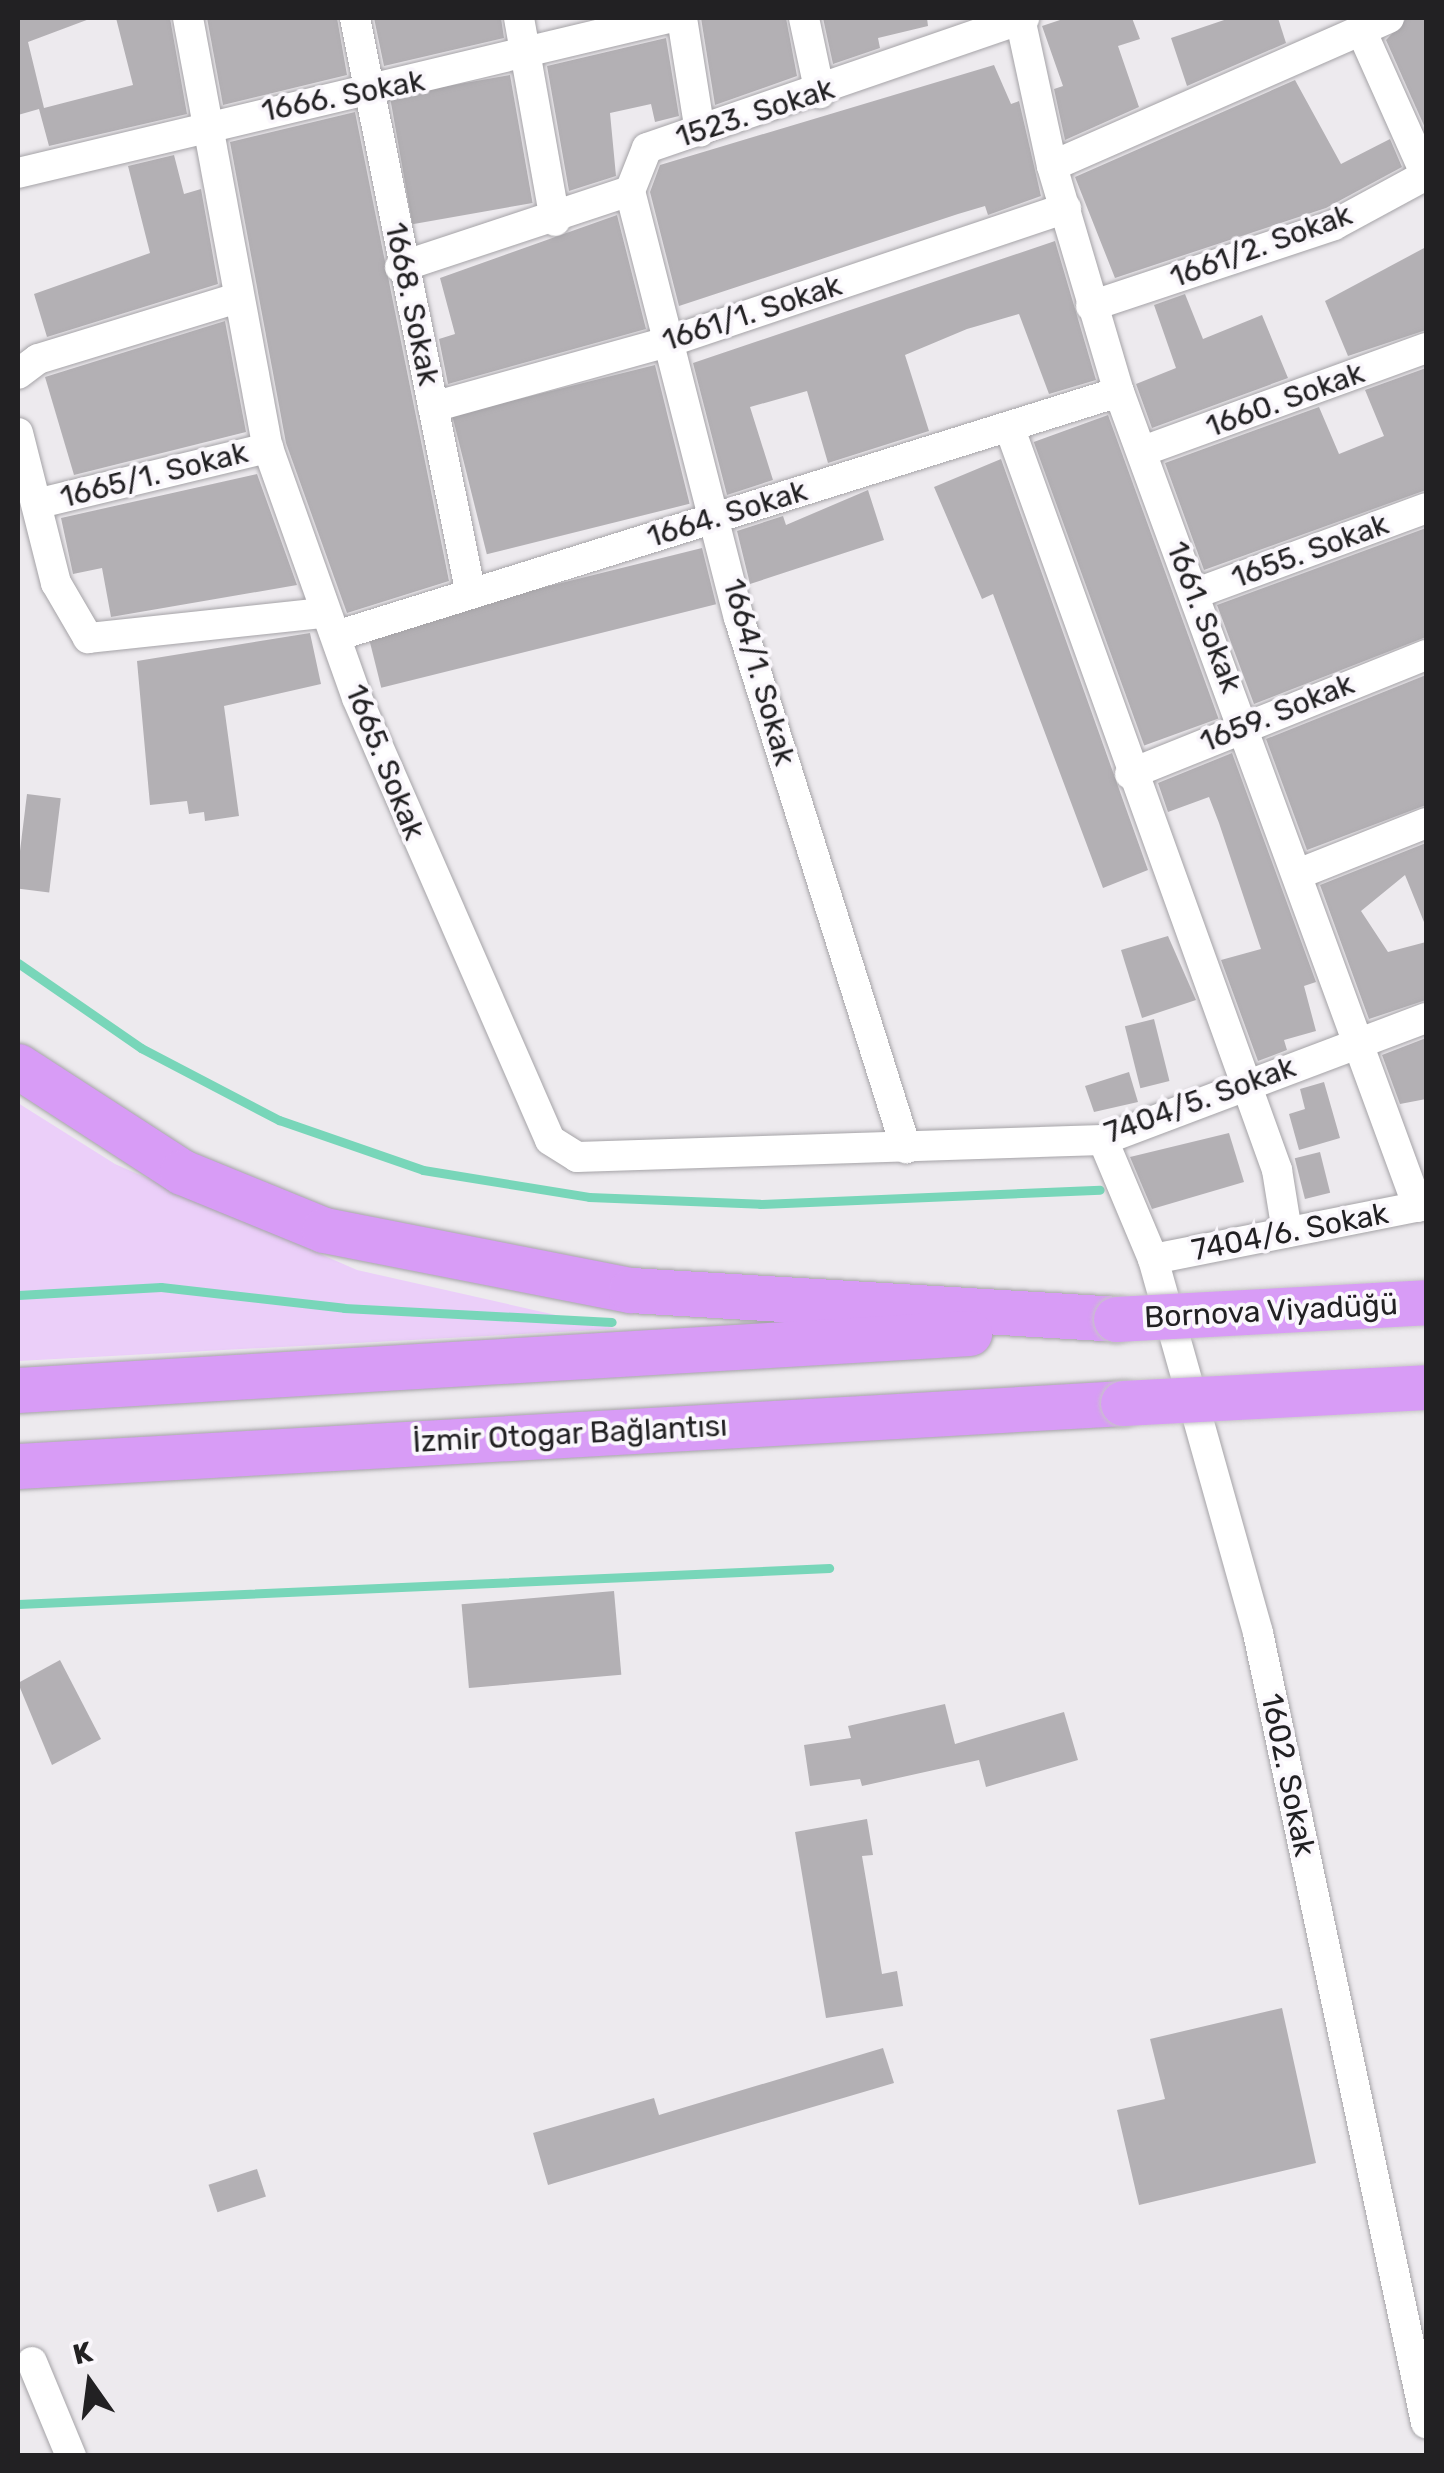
<!DOCTYPE html>
<html>
<head>
<meta charset="utf-8">
<style>
	body { margin:0 }
	#map { position:relative; width:1444px; height:2473px; overflow:hidden; background:#edeaee; font-family:Rubik,sans-serif }
	div>[style] { position:absolute }
	.green>* { inset:0; background:#ebcff9 }
	.stream>* { height:9px; margin:-4.5px; padding:0 4.5px; transform-origin:4.5px; border-radius:4.5px; background:#78d6b9 }
	.building>* { inset:0; background:#b3b0b4; transform-origin:0 0 }
	.roads { filter:drop-shadow(0 0 2px #a5a3a7) drop-shadow(0 0 2px #a5a3a7) }
	.minor>* { height:30px; margin:-15px; padding:0 15px; transform-origin:15px; border-radius:15px; background:#fff }
	.highway>* { height:45px; margin:-22.5px; padding:0 22.5px; transform-origin:22.5px; border-radius:22.5px; background:#d89cf6 }
	.bridges { filter:drop-shadow(0 0 2px #c6c5c6) drop-shadow(0 0 2px #c6c5c6) }
	.highway-bridge>* { height:45px; margin:-22.5px; padding:0 22.5px; transform-origin:22.5px; border-radius:22.5px; background:#d89cf6 }
	span { translate:-50% -50%; white-space:nowrap; text-align:center; line-height:1.15; -webkit-text-stroke:8px #faf7fc; paint-order:stroke }
	.street-label { font-size:30px; color:#222123 }
	.frame { position:absolute; inset:0; border:20px solid #222123; pointer-events:none }
	.north { position:absolute; left:40px; top:2333px; width:100px; height:100px; -webkit-text-stroke:8px #faf7fc; paint-order:stroke; rotate:346deg; font-size:28px; font-weight:700; line-height:40px; text-align:center; color:#222123 }
	.north::after { content:''; display:block; margin:auto; width:35px; height:45px; background:#222123; clip-path:polygon(50% 0,100% 100%,50% 72%,0 100%) }
</style>
</head>
<body>
<div id="map">
	<div class="green">
		<i style="clip-path:polygon(18px 1103px,115px 1164px,357px 1270px,618px 1329px,18px 1361px)"></i>
	</div>
	<div class="stream">
		<i style="left:18px;top:963px;width:150px;rotate:34.6deg"></i>
		<i style="left:141px;top:1048px;width:156px;rotate:27.6deg"></i>
		<i style="left:279px;top:1120px;width:152px;rotate:19.1deg"></i>
		<i style="left:423px;top:1170px;width:168px;rotate:9.2deg"></i>
		<i style="left:589px;top:1197px;width:171px;rotate:2.3deg"></i>
		<i style="left:760px;top:1204px;width:340px;rotate:-2.4deg"></i>
		<i style="left:18px;top:1295px;width:143px;rotate:-3.2deg"></i>
		<i style="left:161px;top:1287px;width:184px;rotate:6.5deg"></i>
		<i style="left:344px;top:1308px;width:268px;rotate:3deg"></i>
		<i style="left:18px;top:1604px;width:812px;rotate:-2.54deg"></i>
	</div>
	<div class="building">
		<i style="clip-path:polygon(18px 18px,92px 18px,28px 42px,44px 108px,133px 85px,116px 18px,170px 18px,187px 114px,49px 146px,39px 109px,18px 115px)"></i>
		<i style="clip-path:polygon(207px 18px,337px 18px,347px 75px,223px 105px)"></i>
		<i style="clip-path:polygon(374px 18px,501px 18px,504px 38px,384px 66px)"></i>
		<i style="clip-path:polygon(701px 18px,786px 18px,797px 76px,715px 105px)"></i>
		<i style="clip-path:polygon(823px 18px,927px 18px,928px 26px,878px 38px,880px 48px,833px 64px)"></i>
		<i style="clip-path:polygon(1066px 18px,1132px 18px,1140px 39px,1118px 46px,1139px 107px,1065px 140px,1054px 89px,1063px 86px,1042px 26px)"></i>
		<i style="clip-path:polygon(1230px 18px,1278px 18px,1286px 43px,1187px 86px,1171px 38px)"></i>
		<i style="clip-path:polygon(1407px 18px,1426px 18px,1426px 130px,1386px 40px)"></i>
		<i style="clip-path:polygon(666px 38px,679px 116px,655px 122px,651px 104px,610px 113px,616px 176px,569px 191px,547px 66px)"></i>
		<i style="clip-path:polygon(994px 65px,1011px 104px,1019px 101px,1041px 196px,988px 215px,985px 206px,958px 214px,679px 306px,650px 192px,660px 165px)"></i>
		<i style="left:510px;top:75px;width:130px;height:122px;rotate:80deg"></i>
		<i style="clip-path:polygon(1295px 80px,1341px 164px,1390px 139px,1402px 167px,1326px 208px,1115px 278px,1075px 177px)"></i>
		<i style="clip-path:polygon(355px 112px,449px 581px,347px 613px,286px 443px,230px 142px)"></i>
		<i style="clip-path:polygon(174px 155px,184px 194px,201px 189px,218px 284px,47px 337px,34px 294px,150px 253px,128px 166px)"></i>
		<i style="clip-path:polygon(617px 215px,646px 329px,448px 384px,439px 339px,455px 334px,440px 278px)"></i>
		<i style="clip-path:polygon(1055px 241px,1096px 380px,1049px 394px,1019px 314px,967px 329px,905px 355px,929px 431px,828px 463px,807px 391px,750px 407px,773px 480px,727px 495px,693px 363px)"></i>
		<i style="clip-path:polygon(1426px 247px,1426px 330px,1348px 356px,1325px 301px)"></i>
		<i style="clip-path:polygon(1185px 294px,1203px 339px,1262px 315px,1288px 378px,1152px 428px,1136px 384px,1176px 368px,1154px 305px)"></i>
		<i style="clip-path:polygon(225px 321px,246px 432px,74px 475px,45px 377px)"></i>
		<i style="left:655px;top:365px;width:143px;height:209px;rotate:76deg"></i>
		<i style="clip-path:polygon(1426px 368px,1426px 490px,1204px 570px,1165px 463px,1319px 407px,1339px 454px,1384px 436px,1365px 390px)"></i>
		<i style="left:1108px;top:415px;width:323px;height:79px;rotate:70deg"></i>
		<i style="clip-path:polygon(1001px 459px,1148px 870px,1103px 888px,993px 594px,982px 599px,934px 487px)"></i>
		<i style="clip-path:polygon(257px 474px,297px 585px,111px 617px,102px 568px,73px 574px,61px 518px)"></i>
		<i style="clip-path:polygon(868px 490px,884px 540px,750px 584px,737px 531px,783px 516px,786px 525px)"></i>
		<i style="clip-path:polygon(1426px 528px,1426px 637px,1254px 704px,1217px 605px)"></i>
		<i style="left:702px;top:548px;width:58px;height:345px;rotate:76deg"></i>
		<i style="clip-path:polygon(310px 633px,321px 684px,224px 706px,239px 816px,205px 821px,204px 812px,189px 814px,187px 801px,150px 805px,137px 661px)"></i>
		<i style="clip-path:polygon(1426px 675px,1426px 805px,1307px 850px,1266px 739px)"></i>
		<i style="clip-path:polygon(1232px 753px,1316px 982px,1304px 986px,1316px 1031px,1284px 1040px,1287px 1050px,1258px 1061px,1221px 960px,1261px 949px,1219px 823px,1209px 797px,1168px 812px,1158px 783px)"></i>
		<i style="left:27px;top:794px;width:34px;height:95px;rotate:7deg"></i>
		<i style="clip-path:polygon(1426px 843px,1426px 927px,1405px 875px,1361px 911px,1388px 952px,1426px 942px,1426px 1000px,1369px 1019px,1320px 885px)"></i>
		<i style="clip-path:polygon(1168px 936px,1196px 1000px,1142px 1018px,1121px 950px)"></i>
		<i style="left:1154px;top:1019px;width:64px;height:30px;rotate:76deg"></i>
		<i style="clip-path:polygon(1426px 1038px,1426px 1099px,1400px 1104px,1382px 1055px)"></i>
		<i style="clip-path:polygon(1129px 1072px,1138px 1102px,1094px 1112px,1085px 1086px)"></i>
		<i style="clip-path:polygon(1324px 1082px,1340px 1138px,1299px 1150px,1289px 1114px,1305px 1109px,1300px 1089px)"></i>
		<i style="clip-path:polygon(1229px 1133px,1244px 1182px,1152px 1209px,1130px 1157px)"></i>
		<i style="left:1320px;top:1152px;width:42px;height:26px;rotate:76deg"></i>
		<i style="left:614px;top:1591px;width:84px;height:153px;rotate:85deg"></i>
		<i style="clip-path:polygon(60px 1660px,101px 1739px,52px 1765px,18px 1683px)"></i>
		<i style="clip-path:polygon(945px 1704px,955px 1744px,1064px 1712px,1078px 1760px,986px 1787px,979px 1760px,862px 1786px,860px 1779px,810px 1786px,804px 1745px,851px 1738px,848px 1726px)"></i>
		<i style="clip-path:polygon(867px 1819px,873px 1855px,862px 1856px,882px 1974px,897px 1971px,903px 2006px,826px 2018px,795px 1832px)"></i>
		<i style="clip-path:polygon(1282px 2008px,1316px 2163px,1139px 2205px,1117px 2110px,1165px 2099px,1150px 2039px)"></i>
		<i style="clip-path:polygon(883px 2048px,894px 2083px,548px 2185px,533px 2133px,654px 2098px,659px 2115px)"></i>
		<i style="left:257px;top:2169px;width:29px;height:51px;rotate:72deg"></i>
	</div>
	<div class="roads">
		<div class="minor">
			<i style="left:188px;top:18px;width:437px;rotate:79.5deg"></i>
			<i style="left:268px;top:448px;width:265px;rotate:70.4deg"></i>
			<i style="left:357px;top:698px;width:482px;rotate:66.4deg"></i>
			<i style="left:550px;top:1140px;width:32px;rotate:32deg"></i>
			<i style="left:577px;top:1157px;width:526px;rotate:-1.85deg"></i>
			<i style="left:1103px;top:1140px;width:345px;rotate:-20.7deg"></i>
			<i style="left:355px;top:18px;width:583px;rotate:78.63deg"></i>
			<i style="left:519px;top:18px;width:206px;rotate:79.9deg"></i>
			<i style="left:682px;top:18px;width:115px;rotate:81deg"></i>
			<i style="left:804px;top:18px;width:77px;rotate:78deg"></i>
			<i style="left:1020px;top:18px;width:151px;rotate:77.8deg"></i>
			<i style="left:1052px;top:166px;width:236px;rotate:73.5deg"></i>
			<i style="left:1119px;top:392px;width:868px;rotate:69.85deg"></i>
			<i style="left:1361px;top:30px;width:159px;rotate:65.9deg"></i>
			<i style="left:1052px;top:166px;width:368px;rotate:-23.7deg"></i>
			<i style="left:18px;top:173px;width:668px;rotate:-13.41deg"></i>
			<i style="left:630px;top:191px;width:441px;rotate:75.7deg"></i>
			<i style="left:739px;top:618px;width:556px;rotate:72.51deg"></i>
			<i style="left:630px;top:191px;width:46px;rotate:-68.4deg"></i>
			<i style="left:647px;top:148px;width:399px;rotate:-19deg"></i>
			<i style="left:400px;top:267px;width:242px;rotate:-18.3deg"></i>
			<i style="left:1091px;top:306px;width:256px;rotate:-18.4deg"></i>
			<i style="left:1334px;top:225px;width:105px;rotate:-28.5deg"></i>
			<i style="left:18px;top:374px;width:25px;rotate:-37deg"></i>
			<i style="left:38px;top:359px;width:208px;rotate:-17deg"></i>
			<i style="left:433px;top:407px;width:244px;rotate:-15.5deg"></i>
			<i style="left:668px;top:342px;width:420px;rotate:-18.6deg"></i>
			<i style="left:1010px;top:429px;width:788px;rotate:70.18deg"></i>
			<i style="left:1277px;top:1170px;width:63px;rotate:80.8deg"></i>
			<i style="left:18px;top:433px;width:155px;rotate:75.8deg"></i>
			<i style="left:56px;top:583px;width:64px;rotate:59.8deg"></i>
			<i style="left:88px;top:638px;width:236px;rotate:-6.1deg"></i>
			<i style="left:1143px;top:451px;width:301px;rotate:-20deg"></i>
			<i style="left:40px;top:503px;width:235px;rotate:-13.6deg"></i>
			<i style="left:1194px;top:594px;width:247px;rotate:-20.3deg"></i>
			<i style="left:336px;top:636px;width:820px;rotate:-17.31deg"></i>
			<i style="left:1130px;top:774px;width:319px;rotate:-21.9deg"></i>
			<i style="left:1298px;top:874px;width:138px;rotate:-21.7deg"></i>
			<i style="left:1103px;top:1140px;width:129px;rotate:67.2deg"></i>
			<i style="left:1153px;top:1259px;width:388px;rotate:74.3deg"></i>
			<i style="left:1258px;top:1633px;width:808px;rotate:77.99deg"></i>
			<i style="left:1153px;top:1259px;width:278px;rotate:-11.2deg"></i>
			<i style="left:32px;top:2362px;width:102px;rotate:67.5deg"></i>
		</div>
		<div class="highway">
			<i style="left:18px;top:1066px;width:195px;rotate:32.9deg"></i>
			<i style="left:182px;top:1172px;width:153px;rotate:22.2deg"></i>
			<i style="left:324px;top:1230px;width:313px;rotate:11.1deg"></i>
			<i style="left:631px;top:1290px;width:486px;rotate:3.4deg"></i>
			<i style="left:18px;top:1390px;width:953px;rotate:-3.43deg"></i>
			<i style="left:18px;top:1466px;width:1107px;rotate:-3.26deg"></i>
		</div>
	</div>
	<div class="bridges">
		<div class="highway-bridge">
			<i style="left:1116px;top:1319px;width:310px;rotate:-3.1deg"></i>
			<i style="left:1123px;top:1403px;width:303px;rotate:-3deg"></i>
		</div>
	</div>
	<div class="street-label">
		<span style="left:343px;top:96px;rotate:-11deg">1666. Sokak</span>
		<span style="left:755px;top:113px;rotate:-18deg">1523. Sokak</span>
		<span style="left:1261px;top:246px;rotate:-20deg">1661/2. Sokak</span>
		<span style="left:412px;top:304px;rotate:78deg">1668. Sokak</span>
		<span style="left:752px;top:313px;rotate:-18deg">1661/1. Sokak</span>
		<span style="left:1285px;top:400px;rotate:-20deg">1660. Sokak</span>
		<span style="left:154px;top:475px;rotate:-14deg">1665/1. Sokak</span>
		<span style="left:727px;top:514px;rotate:-17deg">1664. Sokak</span>
		<span style="left:1310px;top:551px;rotate:-20deg">1655. Sokak</span>
		<span style="left:1204px;top:617px;rotate:69deg">1661. Sokak</span>
		<span style="left:759px;top:672px;rotate:74deg">1664/1. Sokak</span>
		<span style="left:1277px;top:713px;rotate:-22deg">1659. Sokak</span>
		<span style="left:385px;top:762px;rotate:68deg">1665. Sokak</span>
		<span style="left:1200px;top:1100px;rotate:-20deg">7404/5. Sokak</span>
		<span style="left:1290px;top:1232px;rotate:-11deg">7404/6. Sokak</span>
		<span style="left:1271px;top:1311px;rotate:-3deg">Bornova Viyadüğü</span>
		<span style="left:570px;top:1434px;rotate:-3deg">İzmir Otogar Bağlantısı</span>
		<span style="left:1288px;top:1775px;rotate:78deg">1602. Sokak</span>
	</div>
	<div class="frame"></div>
	<div class="north">K</div>
</div>
</body>
</html>
